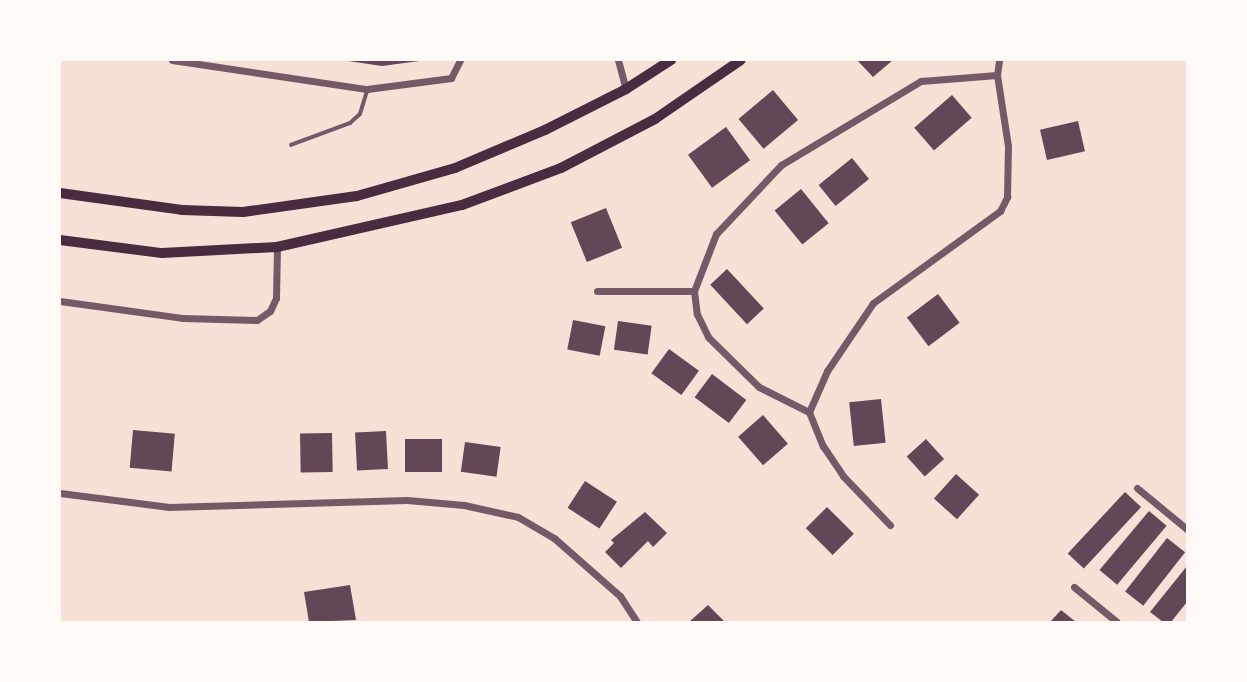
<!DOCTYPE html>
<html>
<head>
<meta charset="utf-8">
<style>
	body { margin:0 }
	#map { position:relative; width:1247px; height:682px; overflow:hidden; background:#f7e1d7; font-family:Manrope,sans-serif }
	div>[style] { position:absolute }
	.building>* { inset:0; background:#644757; transform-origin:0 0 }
	.service>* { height:3.5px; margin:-1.75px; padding:0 1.75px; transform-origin:1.75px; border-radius:1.75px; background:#755966 }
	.minor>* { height:7px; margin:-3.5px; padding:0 3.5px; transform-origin:3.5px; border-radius:3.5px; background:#755966 }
	.secondary>* { height:10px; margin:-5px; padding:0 5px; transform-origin:5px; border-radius:5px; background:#4a2c40 }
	span { translate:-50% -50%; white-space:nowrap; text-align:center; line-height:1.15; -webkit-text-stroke:6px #fffaf5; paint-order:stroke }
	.frame { position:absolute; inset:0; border:61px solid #fffaf5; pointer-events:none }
</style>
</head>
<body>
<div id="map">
	<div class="building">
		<i style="clip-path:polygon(427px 60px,382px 66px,348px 61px,349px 60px)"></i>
		<i style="clip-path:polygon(857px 60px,893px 60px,873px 77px)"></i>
		<i style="left:773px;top:90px;width:39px;height:45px;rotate:50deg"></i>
		<i style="left:952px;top:95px;width:30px;height:50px;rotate:49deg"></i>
		<i style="left:1078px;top:121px;width:31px;height:39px;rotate:77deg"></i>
		<i style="left:726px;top:127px;width:41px;height:47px;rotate:54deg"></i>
		<i style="left:852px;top:158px;width:27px;height:43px;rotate:51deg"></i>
		<i style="left:801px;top:189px;width:44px;height:34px;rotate:51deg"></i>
		<i style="left:606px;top:208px;width:43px;height:38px;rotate:68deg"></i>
		<i style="left:727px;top:269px;width:54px;height:23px;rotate:47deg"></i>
		<i style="left:938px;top:294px;width:36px;height:39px;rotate:53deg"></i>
		<i style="left:573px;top:320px;width:33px;height:30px;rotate:11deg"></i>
		<i style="left:618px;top:321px;width:34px;height:29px;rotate:8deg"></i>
		<i style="left:669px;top:349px;width:37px;height:30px;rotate:36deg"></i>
		<i style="left:712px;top:374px;width:43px;height:29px;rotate:37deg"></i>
		<i style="left:881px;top:399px;width:44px;height:32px;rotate:84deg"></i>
		<i style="left:763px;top:415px;width:38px;height:33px;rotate:49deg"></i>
		<i style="left:133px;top:430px;width:42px;height:38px;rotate:5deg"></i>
		<i style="left:386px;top:431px;width:38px;height:31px;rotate:87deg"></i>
		<i style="left:332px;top:433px;width:39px;height:32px;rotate:89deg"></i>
		<i style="left:442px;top:439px;width:33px;height:37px;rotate:90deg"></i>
		<i style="left:926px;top:439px;width:27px;height:26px;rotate:48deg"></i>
		<i style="left:465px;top:442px;width:36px;height:30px;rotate:8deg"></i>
		<i style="left:956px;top:474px;width:31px;height:33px;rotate:42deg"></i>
		<i style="left:585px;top:481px;width:38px;height:32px;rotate:33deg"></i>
		<i style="left:1125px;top:492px;width:22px;height:84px;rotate:43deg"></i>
		<i style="left:827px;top:507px;width:38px;height:30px;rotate:45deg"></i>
		<i style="left:1149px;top:511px;width:23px;height:77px;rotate:40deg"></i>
		<i style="clip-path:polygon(645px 512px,667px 533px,653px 547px,648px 541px,621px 568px,605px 552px,614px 543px,611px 540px)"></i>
		<i style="left:1167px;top:538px;width:23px;height:68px;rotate:38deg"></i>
		<i style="clip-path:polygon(1187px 566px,1187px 602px,1171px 622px,1163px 622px,1150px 612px)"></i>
		<i style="clip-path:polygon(350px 585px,356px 620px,309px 622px,304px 592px)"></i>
		<i style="clip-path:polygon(708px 605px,725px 622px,689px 622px)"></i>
		<i style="clip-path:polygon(1061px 610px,1076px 622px,1050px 622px)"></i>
	</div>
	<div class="service">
		<i style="left:291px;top:145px;width:63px;rotate:-20.4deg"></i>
		<i style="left:350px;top:123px;width:13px;rotate:-42deg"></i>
		<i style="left:360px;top:114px;width:24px;rotate:-73deg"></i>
	</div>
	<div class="minor">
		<i style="left:172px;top:60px;width:197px;rotate:8.5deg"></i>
		<i style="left:367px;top:89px;width:85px;rotate:-7.5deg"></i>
		<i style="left:451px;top:78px;width:20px;rotate:-63deg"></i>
		<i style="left:618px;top:60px;width:30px;rotate:75deg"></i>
		<i style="left:597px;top:291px;width:97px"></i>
		<i style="left:694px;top:291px;width:61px;rotate:-68.9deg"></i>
		<i style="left:716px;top:234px;width:95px;rotate:-46.7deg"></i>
		<i style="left:781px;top:165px;width:163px;rotate:-31deg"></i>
		<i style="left:921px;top:81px;width:76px;rotate:-4.5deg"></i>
		<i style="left:694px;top:291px;width:23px;rotate:83deg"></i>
		<i style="left:697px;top:314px;width:25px;rotate:64deg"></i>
		<i style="left:708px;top:337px;width:71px;rotate:44.4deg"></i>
		<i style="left:759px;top:387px;width:56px;rotate:26.6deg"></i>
		<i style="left:809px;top:412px;width:37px;rotate:68deg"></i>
		<i style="left:823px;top:446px;width:36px;rotate:56deg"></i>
		<i style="left:843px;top:476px;width:68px;rotate:46.2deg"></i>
		<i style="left:60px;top:301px;width:123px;rotate:7.9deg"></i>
		<i style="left:182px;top:318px;width:75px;rotate:1.5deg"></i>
		<i style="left:257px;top:320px;width:16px;rotate:-35deg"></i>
		<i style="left:270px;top:311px;width:14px;rotate:-65deg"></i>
		<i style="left:276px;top:298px;width:51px;rotate:-88.9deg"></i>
		<i style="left:809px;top:412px;width:45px;rotate:-66.3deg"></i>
		<i style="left:827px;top:371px;width:82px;rotate:-55.9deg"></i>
		<i style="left:873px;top:303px;width:157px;rotate:-35.9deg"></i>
		<i style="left:1000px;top:211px;width:16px;rotate:-63deg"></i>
		<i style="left:1007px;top:197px;width:51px;rotate:-88.9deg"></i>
		<i style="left:1008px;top:146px;width:72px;rotate:-98.8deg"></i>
		<i style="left:997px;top:75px;width:15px;rotate:-82deg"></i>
		<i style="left:1137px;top:488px;width:66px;rotate:39.5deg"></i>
		<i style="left:60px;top:493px;width:110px;rotate:7.3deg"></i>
		<i style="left:169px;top:507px;width:238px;rotate:-1.7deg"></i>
		<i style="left:407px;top:500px;width:57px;rotate:5deg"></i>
		<i style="left:464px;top:505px;width:55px;rotate:12.5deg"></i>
		<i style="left:518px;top:517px;width:42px;rotate:30.3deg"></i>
		<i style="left:554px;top:538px;width:88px;rotate:41.3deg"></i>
		<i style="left:620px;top:596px;width:31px;rotate:57deg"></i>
		<i style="left:1074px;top:587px;width:55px;rotate:39.1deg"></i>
	</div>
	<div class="secondary">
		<i style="left:60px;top:193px;width:123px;rotate:7.9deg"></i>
		<i style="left:182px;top:210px;width:61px;rotate:1.9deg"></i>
		<i style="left:243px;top:212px;width:115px;rotate:-8deg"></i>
		<i style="left:357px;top:196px;width:102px;rotate:-15.9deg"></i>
		<i style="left:455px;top:168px;width:98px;rotate:-22.9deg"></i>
		<i style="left:545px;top:130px;width:91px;rotate:-26.8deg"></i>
		<i style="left:626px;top:89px;width:54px;rotate:-32.8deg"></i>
		<i style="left:60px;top:240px;width:103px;rotate:7.3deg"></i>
		<i style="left:162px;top:253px;width:115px;rotate:-3deg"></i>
		<i style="left:277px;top:247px;width:190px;rotate:-12.8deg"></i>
		<i style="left:462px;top:205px;width:106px;rotate:-20.5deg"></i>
		<i style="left:561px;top:168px;width:106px;rotate:-27.5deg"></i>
		<i style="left:655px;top:119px;width:104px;rotate:-34.5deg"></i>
	</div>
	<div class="frame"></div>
</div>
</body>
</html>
